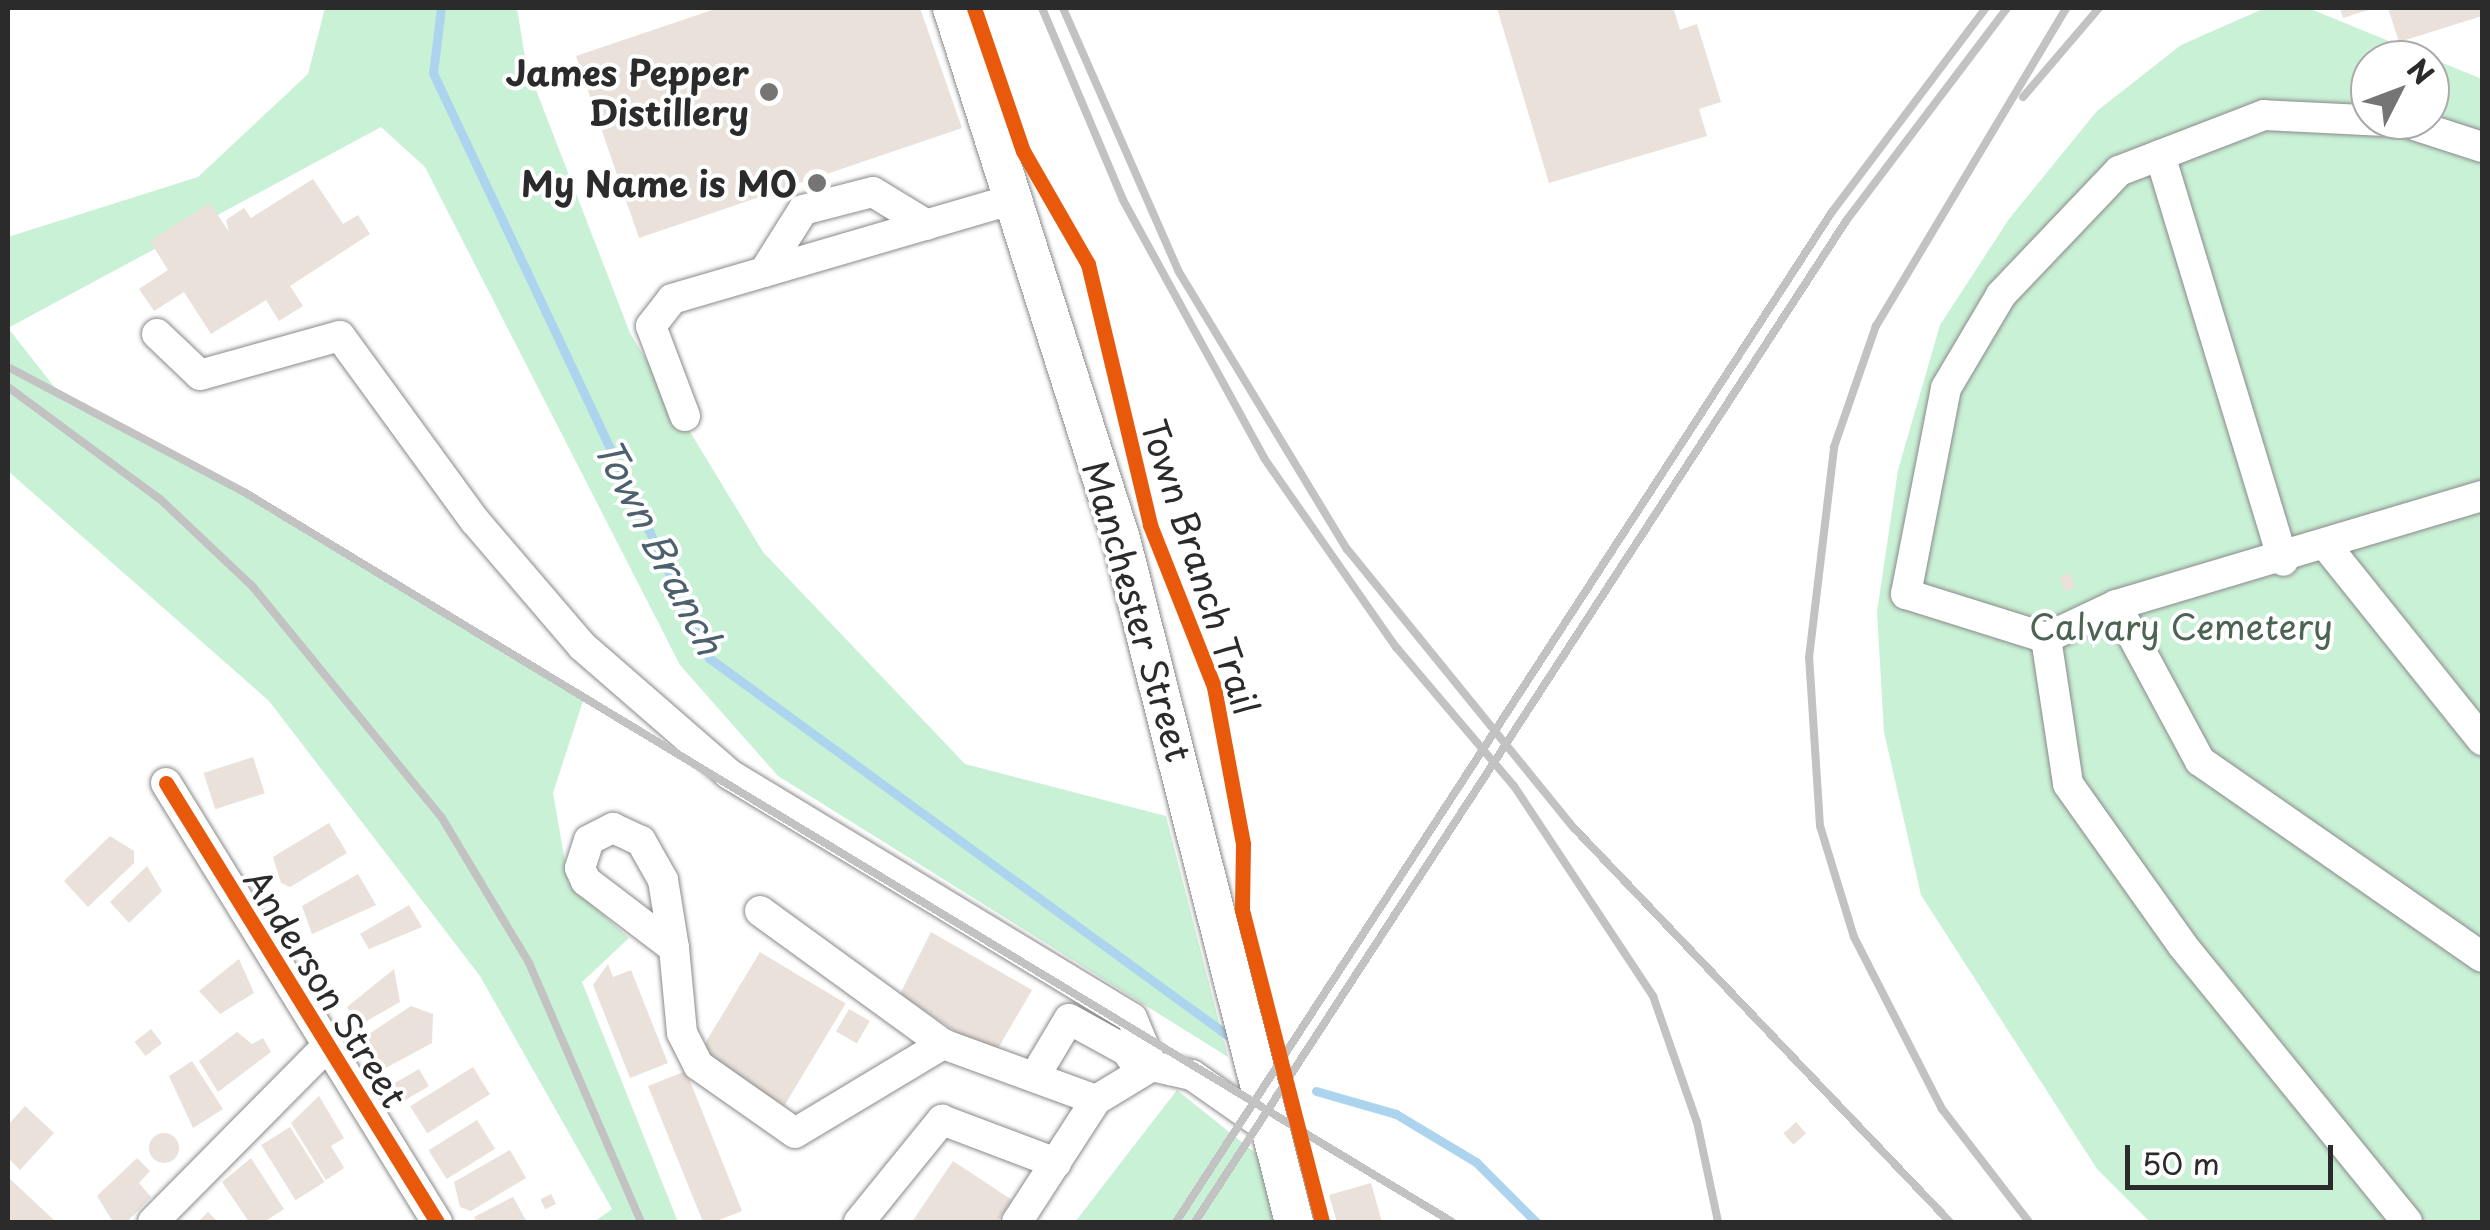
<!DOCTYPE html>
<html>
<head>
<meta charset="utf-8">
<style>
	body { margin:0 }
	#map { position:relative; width:2490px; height:1230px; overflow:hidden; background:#fff; font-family:"Playpen Sans",sans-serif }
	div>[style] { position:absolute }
	.green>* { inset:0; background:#c9f1d6 }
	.stream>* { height:9px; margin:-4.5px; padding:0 4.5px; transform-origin:4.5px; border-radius:4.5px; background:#acd4ee }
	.building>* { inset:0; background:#e9e1da; transform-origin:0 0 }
	.round { border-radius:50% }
	.roads { filter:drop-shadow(0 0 2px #8a8a8a) drop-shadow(0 0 2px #8a8a8a) }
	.minor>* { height:30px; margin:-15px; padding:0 15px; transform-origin:15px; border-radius:15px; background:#fff }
	.major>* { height:38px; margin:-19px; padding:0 19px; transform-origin:19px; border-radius:19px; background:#fff }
	.rail>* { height:8px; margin:-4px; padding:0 4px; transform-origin:4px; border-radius:4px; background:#c2c2c2 }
	.cycleway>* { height:15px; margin:-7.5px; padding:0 7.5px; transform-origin:7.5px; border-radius:7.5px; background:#e8590c }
	.dots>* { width:28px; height:28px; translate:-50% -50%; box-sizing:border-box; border:5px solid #fff; border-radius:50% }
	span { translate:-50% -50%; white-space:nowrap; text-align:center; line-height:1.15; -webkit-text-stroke:8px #fff; paint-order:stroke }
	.poi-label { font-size:35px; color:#2b2b2b; font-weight:700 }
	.right { translate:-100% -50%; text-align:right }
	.street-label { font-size:35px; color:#2b2b2b }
	.park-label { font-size:35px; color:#4d6354 }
	.water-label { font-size:38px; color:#4c606d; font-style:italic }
	.frame { position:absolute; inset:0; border:10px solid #2b2b2b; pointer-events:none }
	.north { position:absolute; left:2350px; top:40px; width:100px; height:100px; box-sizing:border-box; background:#fff; border:2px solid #aaa; border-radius:50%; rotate:48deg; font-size:28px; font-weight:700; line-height:40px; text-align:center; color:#2b2b2b }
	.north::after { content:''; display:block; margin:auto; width:35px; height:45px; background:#757575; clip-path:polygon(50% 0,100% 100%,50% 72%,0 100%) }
	.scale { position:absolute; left:2125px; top:1145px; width:208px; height:45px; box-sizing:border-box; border:5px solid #2b2b2b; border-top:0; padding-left:12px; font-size:30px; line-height:35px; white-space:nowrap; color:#2b2b2b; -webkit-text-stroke:8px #fff; paint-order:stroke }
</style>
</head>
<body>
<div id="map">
	<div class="green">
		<i style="clip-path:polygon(325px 8px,517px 8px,526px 64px,630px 333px,763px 552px,965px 764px,1166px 816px,1228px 1057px,778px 776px,680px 665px,425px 167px,381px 127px,8px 328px,67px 403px,244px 492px,583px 701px,553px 793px,569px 884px,629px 938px,582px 982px,678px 1222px,594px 1222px,612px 1209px,480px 976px,269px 701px,8px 471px,8px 237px,198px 177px,308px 74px)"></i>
		<i style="clip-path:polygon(evenodd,2265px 8px,2308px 8px,2482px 79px,2482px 1222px,2150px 1222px,2097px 1169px,1921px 895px,1884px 732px,1877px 612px,1898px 470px,1940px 325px,2009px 219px,2097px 111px,2181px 45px,2265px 8px,2370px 60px,2430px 60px,2430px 120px,2370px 120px,2370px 60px)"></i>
		<i style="clip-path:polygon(1177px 1090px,1259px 1156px,1275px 1222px,1075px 1222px)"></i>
	</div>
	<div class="stream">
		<i style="left:441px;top:8px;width:65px;rotate:97deg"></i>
		<i style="left:433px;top:73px;width:647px;rotate:64.74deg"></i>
		<i style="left:709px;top:658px;width:649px;rotate:36.04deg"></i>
		<i style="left:1316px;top:1091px;width:83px;rotate:16deg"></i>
		<i style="left:1396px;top:1114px;width:93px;rotate:31deg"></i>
		<i style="left:1476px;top:1162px;width:85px;rotate:45deg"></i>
	</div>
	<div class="building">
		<i style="clip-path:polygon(718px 8px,920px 8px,962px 128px,639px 238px,576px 56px)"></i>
		<i style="clip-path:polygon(1497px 8px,1674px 10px,1680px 30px,1697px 24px,1721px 102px,1699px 109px,1707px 136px,1549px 183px)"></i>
		<i style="clip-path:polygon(2340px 8px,2374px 8px,2343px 18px)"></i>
		<i style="clip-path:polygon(2388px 8px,2482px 8px,2482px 16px,2399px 42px)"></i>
		<i style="clip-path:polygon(313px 179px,343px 224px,358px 215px,370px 234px,290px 286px,303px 306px,279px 321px,266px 300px,211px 334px,184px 292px,154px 311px,139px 289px,168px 270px,150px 241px,210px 203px,229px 232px,226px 220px,244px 208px,251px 218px)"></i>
		<i style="left:2069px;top:573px;width:15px;height:12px;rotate:62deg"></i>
		<i style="left:253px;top:757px;width:38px;height:52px;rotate:72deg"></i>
		<i style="clip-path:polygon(329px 823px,347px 853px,290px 887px,281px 883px,273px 857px)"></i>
		<i style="clip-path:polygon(110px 836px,134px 851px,134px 863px,88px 907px,64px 881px)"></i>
		<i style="clip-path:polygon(147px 866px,162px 891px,129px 923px,110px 902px)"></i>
		<i style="clip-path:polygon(358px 874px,376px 905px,312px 934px,302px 906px)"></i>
		<i style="clip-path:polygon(409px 905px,422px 927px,369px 949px,360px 934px)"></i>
		<i style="clip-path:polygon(931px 932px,1032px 990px,993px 1057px,900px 994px)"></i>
		<i style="left:760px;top:952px;width:100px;height:119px;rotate:31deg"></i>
		<i style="clip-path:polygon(239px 959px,254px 993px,220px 1014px,199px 991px)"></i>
		<i style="clip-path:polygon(608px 964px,613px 977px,631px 970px,668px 1063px,630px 1078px,593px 985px)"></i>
		<i style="clip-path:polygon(394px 969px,400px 1002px,358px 1026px,347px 1007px)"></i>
		<i style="clip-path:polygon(411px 1006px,433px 1014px,432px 1043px,382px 1070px,363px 1038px)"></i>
		<i style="left:849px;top:1009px;width:24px;height:26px;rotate:30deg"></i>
		<i style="left:151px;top:1029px;width:18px;height:21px;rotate:52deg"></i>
		<i style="clip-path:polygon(237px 1032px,252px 1044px,263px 1038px,271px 1052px,218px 1092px,199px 1061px)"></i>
		<i style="clip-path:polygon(192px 1061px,223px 1109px,193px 1128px,169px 1076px)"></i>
		<i style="left:473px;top:1067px;width:32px;height:74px;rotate:58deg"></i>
		<i style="left:419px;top:1069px;width:20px;height:29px;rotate:60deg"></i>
		<i style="clip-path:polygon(686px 1071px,742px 1211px,714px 1222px,703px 1222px,648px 1086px)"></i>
		<i style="clip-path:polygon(319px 1096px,344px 1138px,331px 1146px,344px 1168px,326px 1180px,291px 1123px)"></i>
		<i style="clip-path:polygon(25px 1106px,54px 1133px,20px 1170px,8px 1158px,8px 1125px)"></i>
		<i style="left:477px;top:1120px;width:34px;height:57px;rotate:58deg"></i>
		<i style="left:1796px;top:1122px;width:15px;height:17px;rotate:48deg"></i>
		<i style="left:290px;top:1127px;width:65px;height:34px;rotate:58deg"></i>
		<i class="round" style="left:149px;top:1133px;width:30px;height:30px"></i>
		<i style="clip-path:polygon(510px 1150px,526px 1178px,471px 1211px,460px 1207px,454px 1182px)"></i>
		<i style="clip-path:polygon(137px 1158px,150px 1171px,139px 1183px,151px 1197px,127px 1222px,113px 1222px,97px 1196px)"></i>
		<i style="clip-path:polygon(251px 1158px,284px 1209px,264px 1222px,249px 1222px,222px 1182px)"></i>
		<i style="clip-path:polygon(953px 1161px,1012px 1200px,997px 1222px,912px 1222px)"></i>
		<i style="clip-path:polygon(8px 1177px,56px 1222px,8px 1222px)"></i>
		<i style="clip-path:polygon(1371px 1183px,1382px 1222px,1337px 1222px,1329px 1195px)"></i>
		<i style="left:551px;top:1194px;width:11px;height:12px;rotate:63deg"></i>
		<i style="clip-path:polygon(513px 1197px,527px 1222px,477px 1222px,474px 1217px)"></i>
		<i style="clip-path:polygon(208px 1212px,218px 1222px,198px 1222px)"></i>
	</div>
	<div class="roads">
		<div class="minor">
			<i style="left:2482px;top:147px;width:81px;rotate:-162deg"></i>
			<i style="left:2405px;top:122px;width:141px;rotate:-177.2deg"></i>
			<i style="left:2264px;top:115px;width:155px;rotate:158.9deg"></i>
			<i style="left:2119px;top:171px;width:171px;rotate:133.6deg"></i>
			<i style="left:2001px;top:295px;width:108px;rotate:120.6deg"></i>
			<i style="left:1946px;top:388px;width:210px;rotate:101deg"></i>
			<i style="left:1906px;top:594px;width:147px;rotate:17.4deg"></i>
			<i style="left:2046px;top:638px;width:77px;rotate:-25.2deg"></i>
			<i style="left:2116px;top:605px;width:382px;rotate:-16.6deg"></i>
			<i style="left:2160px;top:155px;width:424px;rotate:73.1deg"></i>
			<i style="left:764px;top:272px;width:73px;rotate:-57.8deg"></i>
			<i style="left:803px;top:210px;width:72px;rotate:-14.4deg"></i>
			<i style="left:873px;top:192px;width:63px;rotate:31.4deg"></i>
			<i style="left:157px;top:334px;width:59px;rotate:43.6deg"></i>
			<i style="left:200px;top:375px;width:145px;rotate:-15.6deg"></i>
			<i style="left:340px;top:336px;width:229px;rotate:53.9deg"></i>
			<i style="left:475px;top:521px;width:165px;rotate:49.4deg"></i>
			<i style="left:582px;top:646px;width:195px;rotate:41deg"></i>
			<i style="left:729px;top:774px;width:471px;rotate:31.2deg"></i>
			<i style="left:1132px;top:1018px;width:52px;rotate:67.4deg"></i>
			<i style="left:685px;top:416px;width:96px;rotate:-110.7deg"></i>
			<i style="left:651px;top:326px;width:34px;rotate:-52deg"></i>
			<i style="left:672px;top:299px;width:356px;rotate:-16.3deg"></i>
			<i style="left:2329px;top:549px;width:245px;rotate:51.3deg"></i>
			<i style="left:2116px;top:605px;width:177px;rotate:61.7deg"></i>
			<i style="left:2200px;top:761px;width:343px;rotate:34.8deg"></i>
			<i style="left:2046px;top:638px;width:148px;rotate:81.4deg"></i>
			<i style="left:2068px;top:784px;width:199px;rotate:54.6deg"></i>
			<i style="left:2183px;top:946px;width:355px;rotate:50.9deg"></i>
			<i style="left:166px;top:783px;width:516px;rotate:58.31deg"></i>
			<i style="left:760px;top:911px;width:226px;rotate:36deg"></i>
			<i style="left:943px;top:1044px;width:163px;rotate:20.1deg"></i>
			<i style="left:674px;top:948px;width:111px;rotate:-142.7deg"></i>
			<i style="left:586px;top:881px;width:14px;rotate:-115deg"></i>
			<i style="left:580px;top:868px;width:29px;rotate:-72deg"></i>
			<i style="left:589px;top:840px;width:27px;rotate:-27deg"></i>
			<i style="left:613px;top:828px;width:31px;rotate:25deg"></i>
			<i style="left:641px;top:841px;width:45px;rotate:60.6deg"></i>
			<i style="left:663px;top:880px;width:69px;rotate:80.8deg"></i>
			<i style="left:674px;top:948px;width:85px;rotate:84.6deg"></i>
			<i style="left:682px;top:1033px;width:36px;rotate:63deg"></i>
			<i style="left:698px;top:1065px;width:118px;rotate:35deg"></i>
			<i style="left:795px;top:1133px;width:173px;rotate:-31deg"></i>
			<i style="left:1035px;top:1076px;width:66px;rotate:-59.2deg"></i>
			<i style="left:1069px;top:1019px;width:66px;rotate:28.9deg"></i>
			<i style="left:1127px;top:1051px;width:24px;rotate:57deg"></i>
			<i style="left:153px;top:1222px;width:245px;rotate:-45.3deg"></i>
			<i style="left:859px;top:1222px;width:132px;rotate:-50.9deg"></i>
			<i style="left:942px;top:1120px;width:122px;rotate:20.7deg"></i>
			<i style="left:1017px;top:1222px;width:145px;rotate:-57.1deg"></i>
			<i style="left:1096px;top:1100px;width:66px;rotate:-31.3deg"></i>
			<i style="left:1152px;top:1066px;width:41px;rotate:12.7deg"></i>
			<i style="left:1192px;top:1075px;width:98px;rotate:35deg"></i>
		</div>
		<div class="major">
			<i style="left:952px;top:8px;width:557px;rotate:72.35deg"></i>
			<i style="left:1121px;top:539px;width:705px;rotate:75.79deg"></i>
		</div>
	</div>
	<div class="rail">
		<i style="left:1042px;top:8px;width:208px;rotate:67.1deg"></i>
		<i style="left:1123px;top:200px;width:294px;rotate:61.3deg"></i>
		<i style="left:1264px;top:458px;width:231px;rotate:55.1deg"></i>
		<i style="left:1396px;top:647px;width:182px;rotate:49.7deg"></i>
		<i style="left:1514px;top:786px;width:252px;rotate:56.5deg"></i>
		<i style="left:1653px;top:996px;width:133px;rotate:70.8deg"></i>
		<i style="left:1697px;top:1122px;width:102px;rotate:78.1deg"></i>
		<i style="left:1063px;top:8px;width:288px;rotate:66.3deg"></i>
		<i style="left:1179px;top:272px;width:324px;rotate:58.8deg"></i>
		<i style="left:1347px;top:549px;width:360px;rotate:50.9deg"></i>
		<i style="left:1574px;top:828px;width:545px;rotate:46.34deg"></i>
		<i style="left:2023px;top:97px;width:117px;rotate:-49.5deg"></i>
		<i style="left:8px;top:367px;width:267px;rotate:27.9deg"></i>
		<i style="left:244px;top:492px;width:1411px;rotate:31.14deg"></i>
		<i style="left:8px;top:387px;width:189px;rotate:36.4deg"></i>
		<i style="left:160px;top:499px;width:128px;rotate:43.4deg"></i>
		<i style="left:253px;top:587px;width:298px;rotate:50.7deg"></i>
		<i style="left:442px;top:818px;width:169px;rotate:59deg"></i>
		<i style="left:529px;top:963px;width:282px;rotate:66.6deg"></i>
		<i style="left:1176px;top:1222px;width:1204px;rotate:-57deg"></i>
		<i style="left:1832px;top:212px;width:256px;rotate:-53deg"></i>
		<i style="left:1195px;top:1222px;width:1194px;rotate:-56.96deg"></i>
		<i style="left:1846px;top:221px;width:267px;rotate:-52.9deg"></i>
		<i style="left:2029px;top:1222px;width:143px;rotate:-127.6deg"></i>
		<i style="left:1942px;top:1109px;width:193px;rotate:-117.1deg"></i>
		<i style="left:1854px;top:937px;width:116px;rotate:-107deg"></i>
		<i style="left:1820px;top:826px;width:168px;rotate:-93.7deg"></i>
		<i style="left:1809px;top:658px;width:212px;rotate:-83.2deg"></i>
		<i style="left:1834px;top:447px;width:128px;rotate:-70.9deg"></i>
		<i style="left:1876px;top:326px;width:370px;rotate:-59.1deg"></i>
	</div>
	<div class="cycleway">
		<i style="left:974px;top:8px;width:151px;rotate:71.1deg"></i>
		<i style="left:1023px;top:151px;width:130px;rotate:60.1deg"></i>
		<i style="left:1088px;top:264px;width:268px;rotate:76.6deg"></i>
		<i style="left:1150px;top:525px;width:174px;rotate:68.4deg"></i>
		<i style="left:1214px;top:687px;width:160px;rotate:79.5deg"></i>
		<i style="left:1243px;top:844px;width:66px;rotate:90.9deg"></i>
		<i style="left:1242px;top:910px;width:322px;rotate:75.6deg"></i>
		<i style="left:166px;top:783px;width:516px;rotate:58.31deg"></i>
	</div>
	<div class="dots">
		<i style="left:769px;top:92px;background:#757575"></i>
		<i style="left:817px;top:183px;background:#757575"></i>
	</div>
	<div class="poi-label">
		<span class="right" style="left:749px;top:92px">James Pepper<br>Distillery</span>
		<span class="right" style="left:797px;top:183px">My Name is MO</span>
	</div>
	<div class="street-label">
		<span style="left:1201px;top:567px;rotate:72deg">Town Branch Trail</span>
		<span style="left:1138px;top:611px;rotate:74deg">Manchester Street</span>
		<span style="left:326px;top:988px;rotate:58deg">Anderson Street</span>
	</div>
	<div class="park-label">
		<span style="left:2181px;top:626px">Calvary Cemetery</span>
	</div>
	<div class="water-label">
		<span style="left:660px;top:546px;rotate:63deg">Town Branch</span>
	</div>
	<div class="frame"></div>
	<div class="north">N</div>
	<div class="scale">50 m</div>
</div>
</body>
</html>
